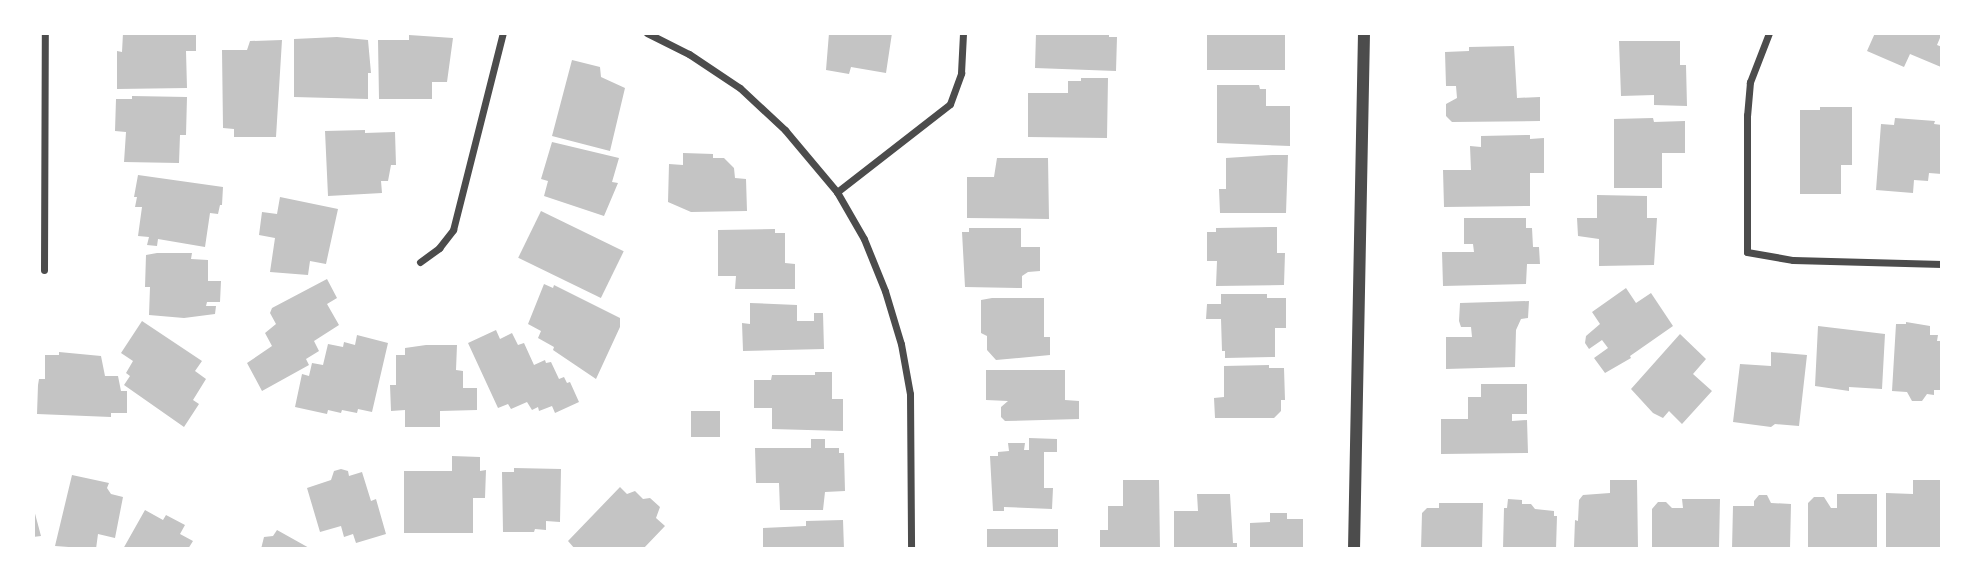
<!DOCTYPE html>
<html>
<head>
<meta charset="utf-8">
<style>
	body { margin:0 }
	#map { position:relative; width:1975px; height:582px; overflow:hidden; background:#fff; font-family:Spectral,serif }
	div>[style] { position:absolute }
	.building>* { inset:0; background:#c4c4c4; transform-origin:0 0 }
	.minor>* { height:7px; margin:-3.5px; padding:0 3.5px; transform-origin:3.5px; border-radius:3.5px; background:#4c4c4c }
	.tertiary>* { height:12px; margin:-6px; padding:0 6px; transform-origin:6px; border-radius:6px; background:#4c4c4c }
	span { translate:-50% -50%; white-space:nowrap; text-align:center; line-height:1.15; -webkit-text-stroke:5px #fff; paint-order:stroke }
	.frame { position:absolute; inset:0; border:35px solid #fff; pointer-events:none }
</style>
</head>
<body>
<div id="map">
	<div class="building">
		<i style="clip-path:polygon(123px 33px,196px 33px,196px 51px,186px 51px,187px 88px,117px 89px,117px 51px,122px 52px)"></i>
		<i style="clip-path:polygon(829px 33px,892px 33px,886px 73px,851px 67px,849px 74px,826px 70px)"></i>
		<i style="clip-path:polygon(1036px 33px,1109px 33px,1109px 37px,1117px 37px,1116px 71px,1035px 68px)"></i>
		<i style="left:1207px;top:33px;width:78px;height:37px"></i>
		<i style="clip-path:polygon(1875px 33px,1942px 33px,1937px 45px,1942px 47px,1941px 67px,1910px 54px,1904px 67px,1867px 51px)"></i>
		<i style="clip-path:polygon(409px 35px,453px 38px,447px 82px,432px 82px,432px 99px,379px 99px,378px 40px,409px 40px)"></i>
		<i style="clip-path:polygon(337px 37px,368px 40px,371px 73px,368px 73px,368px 99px,294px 97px,294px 39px)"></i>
		<i style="clip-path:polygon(282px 40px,276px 137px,234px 137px,234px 129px,223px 128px,222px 50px,247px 50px,250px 41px)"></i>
		<i style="clip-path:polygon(1619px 41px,1680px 41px,1680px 65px,1686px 65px,1687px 106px,1654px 105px,1654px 95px,1621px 96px)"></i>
		<i style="clip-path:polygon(1514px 46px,1517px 98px,1540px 97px,1540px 121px,1452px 122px,1446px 116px,1446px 104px,1457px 98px,1456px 86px,1446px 86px,1445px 52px,1469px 51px,1469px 47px)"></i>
		<i style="clip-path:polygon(572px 60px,600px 67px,601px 77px,625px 88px,610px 151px,552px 136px)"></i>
		<i style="clip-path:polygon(1081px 78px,1108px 78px,1107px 138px,1028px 137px,1028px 93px,1068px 93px,1068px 81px,1081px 81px)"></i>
		<i style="clip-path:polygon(1217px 85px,1259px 85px,1260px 89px,1266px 89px,1266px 106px,1290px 106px,1290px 146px,1217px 143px)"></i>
		<i style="clip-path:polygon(132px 96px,187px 97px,186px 135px,180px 135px,179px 163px,124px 162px,126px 132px,115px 131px,116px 99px,132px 99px)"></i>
		<i style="clip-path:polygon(1820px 107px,1852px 107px,1852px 165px,1841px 165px,1841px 194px,1800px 194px,1800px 110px,1820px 110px)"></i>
		<i style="clip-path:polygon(1653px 118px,1654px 122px,1685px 121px,1685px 153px,1662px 153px,1662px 188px,1614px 188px,1614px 119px)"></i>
		<i style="clip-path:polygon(1895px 118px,1935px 121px,1934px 124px,1942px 125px,1942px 174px,1929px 173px,1928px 181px,1914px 180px,1913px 193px,1876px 190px,1881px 124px,1894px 125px)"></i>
		<i style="clip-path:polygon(365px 130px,365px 133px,395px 132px,396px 165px,391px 165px,388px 181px,381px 181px,382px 193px,328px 196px,325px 131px)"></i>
		<i style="clip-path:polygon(1530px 135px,1530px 139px,1544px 138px,1544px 173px,1530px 173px,1530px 206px,1444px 207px,1443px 170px,1471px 170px,1470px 146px,1481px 147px,1481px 136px)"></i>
		<i style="clip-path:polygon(552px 142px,619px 158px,612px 182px,618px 183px,604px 216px,544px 196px,548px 181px,541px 179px)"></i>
		<i style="clip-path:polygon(683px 153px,713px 154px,713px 158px,724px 158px,734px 168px,735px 178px,746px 179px,747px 211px,691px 212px,668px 202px,669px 164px,683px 165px)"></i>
		<i style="clip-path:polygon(1272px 155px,1288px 155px,1286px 213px,1220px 213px,1219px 189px,1226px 189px,1226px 158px)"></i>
		<i style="clip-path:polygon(997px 158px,1048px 158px,1049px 219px,967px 218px,967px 177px,994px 177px)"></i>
		<i style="clip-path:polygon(138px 175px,223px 187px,222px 205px,220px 205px,218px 214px,210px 213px,205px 247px,158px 239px,157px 246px,147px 245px,149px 237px,138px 236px,142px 207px,135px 207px,137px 197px,134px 197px)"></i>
		<i style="clip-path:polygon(1597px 195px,1647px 196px,1647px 218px,1657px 218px,1654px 265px,1599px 266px,1599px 239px,1578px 236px,1577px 218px,1597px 218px)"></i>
		<i style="clip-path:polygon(280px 197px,338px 209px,326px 264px,310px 261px,308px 275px,270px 272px,275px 238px,259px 235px,262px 212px,277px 214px)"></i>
		<i style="left:541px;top:211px;width:92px;height:52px;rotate:26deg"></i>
		<i style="clip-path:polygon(1464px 218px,1526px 218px,1526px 228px,1532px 228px,1533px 247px,1539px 247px,1540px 264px,1527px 264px,1526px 284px,1443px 286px,1442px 252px,1474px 252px,1473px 244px,1464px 244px)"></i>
		<i style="clip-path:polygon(1277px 227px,1277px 253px,1285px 253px,1284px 285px,1216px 286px,1217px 261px,1207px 261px,1207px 232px,1216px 232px,1216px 228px)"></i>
		<i style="clip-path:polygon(969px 228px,1021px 228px,1021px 247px,1040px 247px,1040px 271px,1028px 272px,1022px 276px,1022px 288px,965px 287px,962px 232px,969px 232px)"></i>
		<i style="clip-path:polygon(775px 229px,775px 233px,785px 233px,785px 263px,795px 264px,795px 289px,735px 289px,736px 276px,718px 276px,718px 230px)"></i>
		<i style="clip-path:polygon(157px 253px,192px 253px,191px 259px,208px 260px,208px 281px,221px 281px,220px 302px,207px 302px,206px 306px,216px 306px,215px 314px,184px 318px,149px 315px,150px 287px,145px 287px,146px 255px)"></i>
		<i style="clip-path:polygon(327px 279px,337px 298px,327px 304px,339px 325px,314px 341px,319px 351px,306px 359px,309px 365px,262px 391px,247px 363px,272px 346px,265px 333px,276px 324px,270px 313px,272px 308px)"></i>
		<i style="clip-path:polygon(544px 284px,553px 288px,554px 285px,620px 318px,620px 327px,596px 379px,553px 350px,554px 347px,538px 338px,541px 331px,528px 324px)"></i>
		<i style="clip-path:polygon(1626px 288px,1636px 303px,1651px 293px,1673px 326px,1630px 356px,1631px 358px,1605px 373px,1594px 358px,1608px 348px,1602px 340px,1589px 349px,1585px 343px,1586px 336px,1600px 324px,1592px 312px)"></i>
		<i style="clip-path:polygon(1221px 294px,1267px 294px,1267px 298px,1286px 298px,1286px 328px,1275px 328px,1275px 357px,1225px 358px,1225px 351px,1222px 351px,1221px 319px,1206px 319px,1207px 304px,1221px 304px)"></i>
		<i style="clip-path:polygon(992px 298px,1044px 298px,1044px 337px,1050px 337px,1050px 355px,996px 360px,987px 350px,987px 336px,981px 333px,981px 300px)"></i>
		<i style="clip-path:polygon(1529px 301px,1528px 318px,1521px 319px,1516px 330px,1515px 367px,1446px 369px,1446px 337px,1472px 337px,1471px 327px,1461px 327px,1459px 321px,1460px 303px)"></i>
		<i style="clip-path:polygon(750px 303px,797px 305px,797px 321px,814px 321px,814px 313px,823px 313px,824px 349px,743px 351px,742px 323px,750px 324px)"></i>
		<i style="clip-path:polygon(142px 321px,202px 361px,195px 371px,206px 379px,193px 400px,199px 404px,184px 427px,124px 385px,130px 376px,126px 373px,133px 361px,121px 353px)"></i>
		<i style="clip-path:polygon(1906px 322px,1930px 326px,1930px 335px,1938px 335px,1937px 341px,1942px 341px,1942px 390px,1934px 390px,1934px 395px,1927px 394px,1922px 401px,1912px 401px,1907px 392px,1892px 391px,1896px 324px,1906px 324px)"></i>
		<i style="clip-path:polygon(1818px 326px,1885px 334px,1882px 389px,1849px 387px,1849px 391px,1815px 386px)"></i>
		<i style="clip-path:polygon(496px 330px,500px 339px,512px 333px,518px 345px,524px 343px,534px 365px,545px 360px,546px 363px,551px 362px,559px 379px,564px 377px,567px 383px,570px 382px,579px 402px,555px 413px,552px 406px,539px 411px,538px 407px,532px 410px,527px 402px,511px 409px,508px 404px,498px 408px,468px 343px)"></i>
		<i style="clip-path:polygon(1680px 334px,1706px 359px,1693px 374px,1712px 391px,1682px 424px,1669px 411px,1663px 418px,1653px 413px,1631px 389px)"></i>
		<i style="clip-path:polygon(357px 335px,388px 343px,372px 412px,358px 409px,357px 413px,342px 410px,341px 413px,328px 410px,327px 414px,295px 407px,302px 374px,309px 376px,312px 363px,323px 365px,328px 344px,343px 347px,344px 342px,355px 345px)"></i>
		<i style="clip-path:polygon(426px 345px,457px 345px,456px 370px,463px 371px,463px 388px,477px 388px,477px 410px,440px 411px,440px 427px,405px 427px,405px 410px,391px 411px,390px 385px,396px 385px,396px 355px,405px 355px,405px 348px)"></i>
		<i style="clip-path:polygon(59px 352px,101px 356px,105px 376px,118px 376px,121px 391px,127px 391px,127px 413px,111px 413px,111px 417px,37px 414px,38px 385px,39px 379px,45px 379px,45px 355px,59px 355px)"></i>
		<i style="clip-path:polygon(1771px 352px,1807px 355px,1799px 426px,1775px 424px,1771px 427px,1733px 422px,1740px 364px,1771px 366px)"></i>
		<i style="clip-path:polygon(1269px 365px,1269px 368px,1284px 368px,1285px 400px,1281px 400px,1281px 411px,1274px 418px,1215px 418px,1214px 398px,1224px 397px,1224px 366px)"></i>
		<i style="clip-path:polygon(986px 370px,1065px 370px,1065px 400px,1079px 401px,1079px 419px,1005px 421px,1001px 417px,1001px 407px,1008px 401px,986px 400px)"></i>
		<i style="clip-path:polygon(815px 372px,832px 372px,832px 399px,843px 399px,843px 431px,772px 429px,772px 408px,754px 408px,754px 380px,771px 380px,772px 375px,815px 375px)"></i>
		<i style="clip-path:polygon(1481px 384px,1527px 384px,1527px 414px,1512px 414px,1512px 421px,1527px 420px,1528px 453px,1441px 454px,1441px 419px,1468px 419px,1468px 397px,1481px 397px)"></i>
		<i style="left:691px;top:411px;width:29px;height:26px"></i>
		<i style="clip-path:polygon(1029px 438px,1057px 439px,1057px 452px,1044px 452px,1044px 488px,1053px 488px,1052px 509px,1004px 507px,1004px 511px,993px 511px,990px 456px,998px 456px,998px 452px,1009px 451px,1008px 443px,1025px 443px,1024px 450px,1029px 450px)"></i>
		<i style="clip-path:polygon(811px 439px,825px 439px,825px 448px,839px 448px,839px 453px,844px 453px,845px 491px,825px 492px,823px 510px,780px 510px,779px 483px,756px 483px,755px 448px,811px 448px)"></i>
		<i style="clip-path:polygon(452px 456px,480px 457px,480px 471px,486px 470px,485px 498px,473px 498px,473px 533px,404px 533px,404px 471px,452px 471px)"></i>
		<i style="clip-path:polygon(514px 468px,561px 469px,560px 522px,546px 521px,546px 530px,535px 529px,534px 532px,503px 532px,502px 472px,514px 472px)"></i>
		<i style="clip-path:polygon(341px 469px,348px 471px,349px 476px,362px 472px,371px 501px,376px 499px,386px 534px,356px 543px,353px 534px,344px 537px,341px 526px,320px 532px,307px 488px,331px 480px,334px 471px)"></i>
		<i style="clip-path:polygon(72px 475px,109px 483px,107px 488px,111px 494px,123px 497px,115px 538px,98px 534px,96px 549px,55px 546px)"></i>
		<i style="clip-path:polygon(1123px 480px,1159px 480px,1160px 549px,1100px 549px,1100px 530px,1108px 530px,1108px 506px,1123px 506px)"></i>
		<i style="clip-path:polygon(1610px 480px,1637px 480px,1638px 548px,1578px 549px,1574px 547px,1575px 520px,1578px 521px,1579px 500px,1583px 495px,1610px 493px)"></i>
		<i style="clip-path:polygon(1913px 480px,1942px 480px,1942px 549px,1886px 549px,1886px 493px,1913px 494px)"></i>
		<i style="clip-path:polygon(620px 487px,627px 494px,635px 491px,643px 499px,650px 498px,660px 507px,656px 518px,665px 526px,643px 549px,575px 549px,568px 541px)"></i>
		<i style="clip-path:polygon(1197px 494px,1230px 494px,1233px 543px,1237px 543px,1237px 549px,1174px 549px,1174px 511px,1198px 511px)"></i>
		<i style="clip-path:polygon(1837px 494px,1877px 494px,1877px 549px,1808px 549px,1808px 503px,1814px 497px,1824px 497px,1831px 508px,1837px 508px)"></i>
		<i style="clip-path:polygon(1759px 495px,1767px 495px,1771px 503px,1791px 504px,1790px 549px,1732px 549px,1733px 506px,1754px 506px,1754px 501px)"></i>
		<i style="clip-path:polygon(1508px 499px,1522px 500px,1522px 504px,1531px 504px,1535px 509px,1554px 511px,1554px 516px,1557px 516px,1556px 549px,1503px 549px,1504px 508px,1507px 508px)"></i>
		<i style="clip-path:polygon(1682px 499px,1720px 499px,1719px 549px,1652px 549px,1652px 509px,1658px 502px,1666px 502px,1672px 508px,1683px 508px)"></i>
		<i style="clip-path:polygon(1439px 503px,1483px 503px,1482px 549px,1421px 549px,1422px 513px,1427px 508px,1439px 508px)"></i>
		<i style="clip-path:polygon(33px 506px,41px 536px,33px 537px)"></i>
		<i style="clip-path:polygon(145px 510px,163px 520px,166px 515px,185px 525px,180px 534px,193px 541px,188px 549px,123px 549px)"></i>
		<i style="clip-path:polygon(1270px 513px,1287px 513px,1287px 519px,1303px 519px,1303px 549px,1250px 549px,1250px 523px,1270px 522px)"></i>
		<i style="clip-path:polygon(843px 520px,844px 549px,763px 549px,763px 528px,806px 526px,806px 521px)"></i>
		<i style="left:1058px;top:529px;width:20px;height:71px;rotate:90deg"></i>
		<i style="clip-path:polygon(277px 530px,311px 549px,261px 549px,264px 537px,273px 536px)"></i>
	</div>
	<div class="minor">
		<i style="left:647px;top:33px;width:47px;rotate:26.6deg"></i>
		<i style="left:689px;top:54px;width:61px;rotate:33.7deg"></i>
		<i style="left:740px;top:88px;width:62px;rotate:43deg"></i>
		<i style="left:785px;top:130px;width:81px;rotate:50deg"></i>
		<i style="left:837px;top:192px;width:54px;rotate:60.1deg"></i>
		<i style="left:864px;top:239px;width:56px;rotate:68deg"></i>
		<i style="left:885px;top:291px;width:55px;rotate:73.2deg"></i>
		<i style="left:901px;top:344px;width:51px;rotate:79.8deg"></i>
		<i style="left:910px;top:394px;width:155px;rotate:89.6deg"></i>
		<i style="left:1769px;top:33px;width:53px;rotate:111.2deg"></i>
		<i style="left:1750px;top:82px;width:33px;rotate:95deg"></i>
		<i style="left:1747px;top:115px;width:137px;rotate:90deg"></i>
		<i style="left:1747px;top:252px;width:47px;rotate:9.9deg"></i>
		<i style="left:1793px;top:260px;width:149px;rotate:1.5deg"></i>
		<i style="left:837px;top:192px;width:143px;rotate:-37.9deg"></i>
		<i style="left:950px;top:104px;width:33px;rotate:-70deg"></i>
		<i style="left:961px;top:73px;width:40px;rotate:-87.1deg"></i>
		<i style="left:420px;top:262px;width:24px;rotate:-36deg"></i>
		<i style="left:439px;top:248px;width:23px;rotate:-52deg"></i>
		<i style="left:453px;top:230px;width:203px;rotate:-75.8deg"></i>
		<i style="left:44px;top:270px;width:237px;rotate:-89.8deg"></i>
	</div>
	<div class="tertiary">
		<i style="left:1354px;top:549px;width:516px;rotate:-88.89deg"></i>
	</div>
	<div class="frame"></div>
</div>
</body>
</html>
